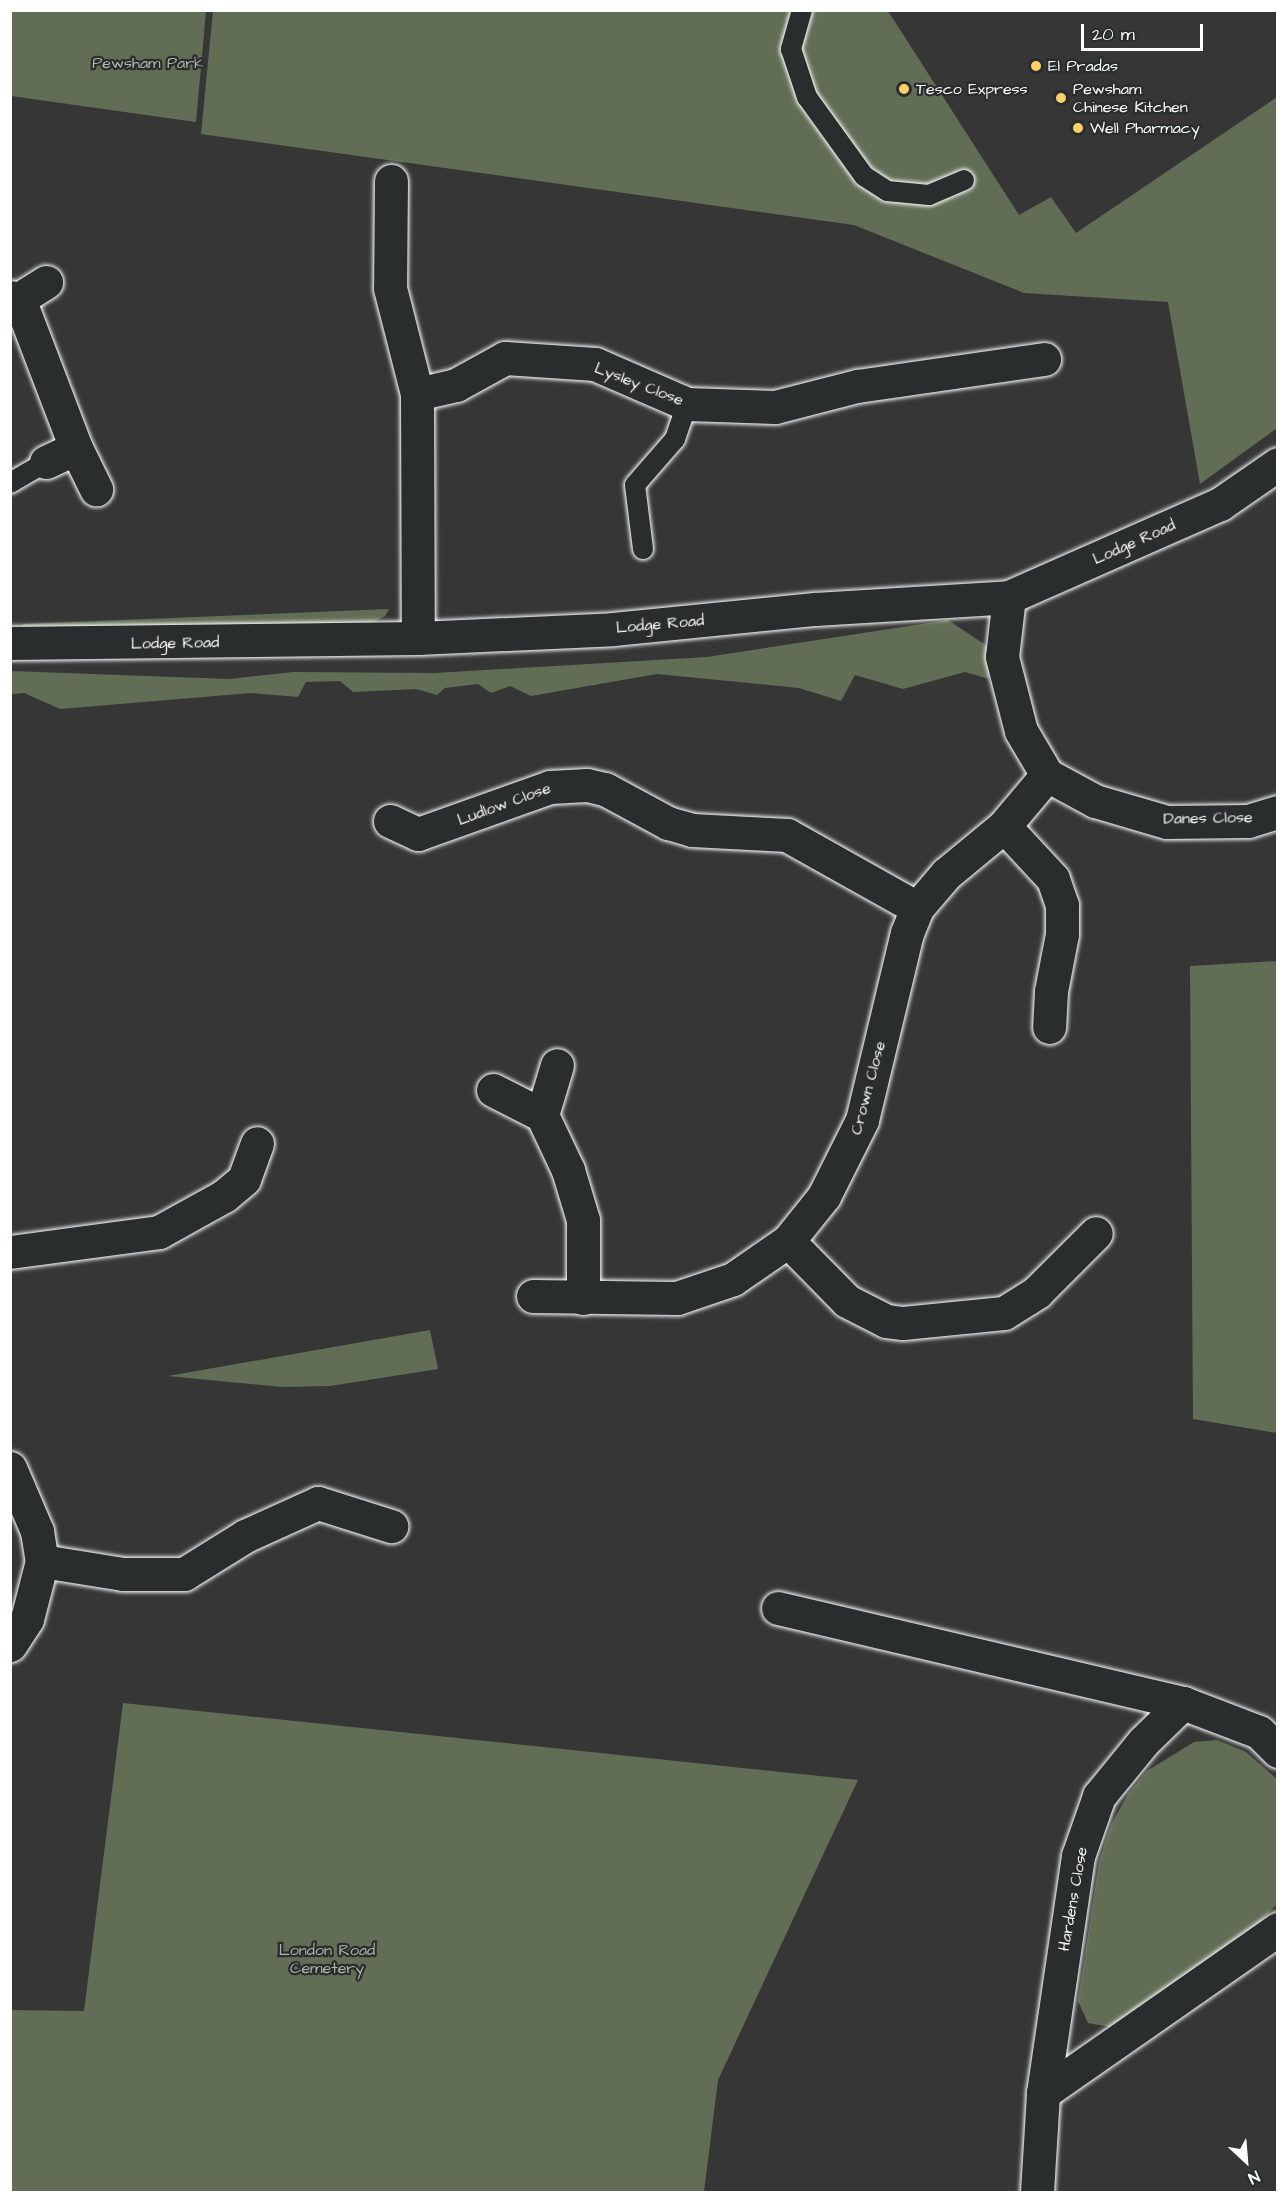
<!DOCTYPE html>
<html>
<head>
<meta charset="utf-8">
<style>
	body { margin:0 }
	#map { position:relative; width:1288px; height:2203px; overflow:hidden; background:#373636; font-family:"Architects Daughter",sans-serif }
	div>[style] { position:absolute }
	.green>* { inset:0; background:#616e55 }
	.roads { filter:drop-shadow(0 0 2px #fff) drop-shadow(0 0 2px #fff) }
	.lane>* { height:20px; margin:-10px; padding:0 10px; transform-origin:10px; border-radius:10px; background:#2a2d2e }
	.street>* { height:33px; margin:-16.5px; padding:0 16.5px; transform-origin:16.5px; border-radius:16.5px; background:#2a2d2e }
	.secondary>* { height:33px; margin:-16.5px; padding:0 16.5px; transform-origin:16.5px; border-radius:16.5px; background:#2a2d2e }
	.dots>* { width:16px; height:16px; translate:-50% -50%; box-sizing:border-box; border:3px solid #2a2d2e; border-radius:50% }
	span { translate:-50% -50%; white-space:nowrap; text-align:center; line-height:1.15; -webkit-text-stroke:4.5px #2a2d2e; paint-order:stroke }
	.park-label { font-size:16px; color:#b0b6aa }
	.poi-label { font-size:16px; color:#fff }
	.left { translate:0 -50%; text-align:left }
	.street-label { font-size:16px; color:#fff }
	.frame { position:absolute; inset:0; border:12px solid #fff; pointer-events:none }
	.north { position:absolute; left:1216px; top:2131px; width:60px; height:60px; -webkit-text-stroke:4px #2a2d2e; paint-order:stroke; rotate:154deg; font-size:16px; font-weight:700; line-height:24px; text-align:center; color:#fff }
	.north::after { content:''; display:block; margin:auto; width:21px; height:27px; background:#fff; clip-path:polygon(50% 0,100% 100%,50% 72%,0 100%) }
	.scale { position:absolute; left:1081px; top:24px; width:122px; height:27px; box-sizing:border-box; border:3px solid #fff; border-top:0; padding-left:8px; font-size:18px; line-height:21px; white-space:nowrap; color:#fff; -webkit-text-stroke:4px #2a2d2e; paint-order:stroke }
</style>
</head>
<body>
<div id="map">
	<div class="green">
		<i style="clip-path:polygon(10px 11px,206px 11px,196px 122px,11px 96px)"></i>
		<i style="clip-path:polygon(213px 11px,888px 11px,1019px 215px,1051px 197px,1076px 233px,1277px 97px,1277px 428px,1200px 484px,1168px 302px,1024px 293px,854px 225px,201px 134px)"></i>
		<i style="clip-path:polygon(389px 609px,385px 616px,368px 625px,17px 629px,24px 624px)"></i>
		<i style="clip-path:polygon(948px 620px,987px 646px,989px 679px,965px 672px,903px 689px,855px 675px,841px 701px,799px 688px,657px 674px,531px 696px,510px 686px,491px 693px,478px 684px,445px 688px,437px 695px,416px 689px,353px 692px,340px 681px,306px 682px,298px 697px,251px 693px,60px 709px,24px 693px,11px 694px,11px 671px,229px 679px,293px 672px,435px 673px,707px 657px)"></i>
		<i style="clip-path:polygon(1277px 961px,1278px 961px,1277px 1433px,1193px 1419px,1190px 966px)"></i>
		<i style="clip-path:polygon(430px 1330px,438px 1369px,330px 1386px,283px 1387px,168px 1376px)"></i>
		<i style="clip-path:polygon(123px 1703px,858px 1780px,718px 2080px,704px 2192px,11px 2192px,11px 2010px,84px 2011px)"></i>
		<i style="clip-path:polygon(1217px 1740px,1246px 1752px,1277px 1779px,1277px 1904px,1256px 1926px,1110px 2027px,1088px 2023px,1078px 2001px,1099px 1861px,1111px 1825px,1128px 1794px,1147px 1771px,1194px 1742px)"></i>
	</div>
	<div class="roads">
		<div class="lane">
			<i style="left:802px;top:10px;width:41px;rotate:105.8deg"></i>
			<i style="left:791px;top:49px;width:51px;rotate:71.6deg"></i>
			<i style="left:807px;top:97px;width:97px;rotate:54.2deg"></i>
			<i style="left:864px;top:176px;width:27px;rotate:33deg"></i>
			<i style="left:887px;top:191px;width:42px;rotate:5.4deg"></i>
			<i style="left:929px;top:195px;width:38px;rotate:-23deg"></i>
			<i style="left:10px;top:483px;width:42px;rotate:-30.3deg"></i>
			<i style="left:643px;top:549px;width:64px;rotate:-97.1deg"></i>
			<i style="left:635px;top:485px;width:61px;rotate:-49deg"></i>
			<i style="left:675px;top:439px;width:37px;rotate:-71deg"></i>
		</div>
		<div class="street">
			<i style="left:391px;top:181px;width:107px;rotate:90.5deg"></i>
			<i style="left:390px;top:288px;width:109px;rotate:75.7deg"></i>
			<i style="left:417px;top:394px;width:244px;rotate:89.8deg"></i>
			<i style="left:10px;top:297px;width:9px;rotate:13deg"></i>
			<i style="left:19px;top:299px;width:32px;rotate:-32deg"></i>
			<i style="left:19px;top:299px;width:160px;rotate:69.1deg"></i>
			<i style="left:76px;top:448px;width:46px;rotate:64deg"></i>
			<i style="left:417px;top:394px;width:40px;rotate:-13deg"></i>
			<i style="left:456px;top:385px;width:56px;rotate:-28.9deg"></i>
			<i style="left:505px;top:358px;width:90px;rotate:3.8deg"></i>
			<i style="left:595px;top:364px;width:100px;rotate:23.5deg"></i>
			<i style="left:687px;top:404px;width:88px;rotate:2deg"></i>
			<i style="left:775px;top:407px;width:85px;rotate:-14.4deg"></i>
			<i style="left:857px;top:386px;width:189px;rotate:-8.2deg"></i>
			<i style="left:46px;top:462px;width:33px;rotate:-25deg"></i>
			<i style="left:1009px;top:597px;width:60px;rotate:96.7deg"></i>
			<i style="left:1002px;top:657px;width:76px;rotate:75.6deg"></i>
			<i style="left:1021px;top:731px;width:51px;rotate:59.4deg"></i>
			<i style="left:1047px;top:775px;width:55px;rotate:28.4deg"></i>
			<i style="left:1095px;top:801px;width:75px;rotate:16.3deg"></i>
			<i style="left:1167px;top:822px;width:81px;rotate:-0.7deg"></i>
			<i style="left:1248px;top:821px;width:31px;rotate:-17deg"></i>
			<i style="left:390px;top:821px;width:31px;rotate:25deg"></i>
			<i style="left:418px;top:834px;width:140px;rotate:-19.6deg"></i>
			<i style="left:550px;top:787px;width:37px;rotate:-3deg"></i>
			<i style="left:587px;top:785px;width:18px;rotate:13deg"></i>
			<i style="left:605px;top:789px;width:72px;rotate:28.4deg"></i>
			<i style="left:668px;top:823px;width:25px;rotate:16deg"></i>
			<i style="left:692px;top:830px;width:95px;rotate:3deg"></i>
			<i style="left:787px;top:835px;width:149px;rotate:29.3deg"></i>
			<i style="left:1004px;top:826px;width:72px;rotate:47.2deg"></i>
			<i style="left:1053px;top:879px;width:28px;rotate:71deg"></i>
			<i style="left:1062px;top:905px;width:29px;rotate:90deg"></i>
			<i style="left:1062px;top:934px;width:58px;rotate:100.9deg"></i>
			<i style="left:1051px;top:991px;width:36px;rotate:93deg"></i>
			<i style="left:493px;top:1090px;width:55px;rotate:27deg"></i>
			<i style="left:542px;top:1115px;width:61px;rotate:64.7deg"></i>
			<i style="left:568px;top:1170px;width:52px;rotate:73.3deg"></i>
			<i style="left:583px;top:1220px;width:78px;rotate:90deg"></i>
			<i style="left:542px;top:1115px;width:52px;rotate:-73.3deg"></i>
			<i style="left:788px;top:1241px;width:84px;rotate:45.5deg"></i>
			<i style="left:847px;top:1301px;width:44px;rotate:27.1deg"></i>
			<i style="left:886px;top:1321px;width:17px;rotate:7deg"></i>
			<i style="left:903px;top:1323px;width:101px;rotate:-5.7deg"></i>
			<i style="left:1004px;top:1313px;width:39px;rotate:-32deg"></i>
			<i style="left:1037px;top:1292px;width:83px;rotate:-45deg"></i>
			<i style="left:10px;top:1252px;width:150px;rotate:-7.6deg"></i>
			<i style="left:159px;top:1232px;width:74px;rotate:-29deg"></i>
			<i style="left:224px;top:1196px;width:26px;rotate:-40deg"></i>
			<i style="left:244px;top:1179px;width:38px;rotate:-70deg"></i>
			<i style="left:533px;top:1296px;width:144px;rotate:0.8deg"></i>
			<i style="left:677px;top:1298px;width:59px;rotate:-18.7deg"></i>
			<i style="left:733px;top:1279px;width:67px;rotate:-34.6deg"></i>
			<i style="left:788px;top:1241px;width:58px;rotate:-51.3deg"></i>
			<i style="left:824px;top:1196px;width:85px;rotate:-63.4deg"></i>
			<i style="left:862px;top:1120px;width:192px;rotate:-76.5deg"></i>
			<i style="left:907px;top:933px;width:27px;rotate:-68deg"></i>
			<i style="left:917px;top:908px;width:45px;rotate:-49.5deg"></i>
			<i style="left:946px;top:874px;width:75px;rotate:-39.6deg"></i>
			<i style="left:1004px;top:826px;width:67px;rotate:-49.9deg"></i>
			<i style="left:10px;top:1468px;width:69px;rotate:66.8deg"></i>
			<i style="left:37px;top:1531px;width:30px;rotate:81deg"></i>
			<i style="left:42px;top:1561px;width:60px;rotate:104.5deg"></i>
			<i style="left:27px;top:1619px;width:31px;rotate:123deg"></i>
			<i style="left:42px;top:1561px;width:82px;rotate:9.1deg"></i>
			<i style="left:123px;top:1574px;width:61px"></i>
			<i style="left:184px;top:1574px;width:72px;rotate:-31.9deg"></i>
			<i style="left:245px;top:1536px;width:80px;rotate:-24.3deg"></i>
			<i style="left:318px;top:1503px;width:77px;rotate:17.5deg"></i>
			<i style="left:778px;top:1608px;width:416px;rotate:13.2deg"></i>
			<i style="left:1043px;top:2093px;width:287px;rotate:-34.9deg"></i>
			<i style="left:1037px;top:2192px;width:99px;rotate:-86.5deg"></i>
			<i style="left:1043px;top:2093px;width:240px;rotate:-81.6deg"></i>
			<i style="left:1078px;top:1856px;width:64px;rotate:-70.7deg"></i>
			<i style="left:1099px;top:1796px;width:70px;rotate:-50.8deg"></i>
			<i style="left:1143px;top:1742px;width:56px;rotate:-44.3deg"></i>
			<i style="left:1183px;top:1703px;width:81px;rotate:20.9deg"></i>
			<i style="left:1259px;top:1732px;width:27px;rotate:45deg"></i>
		</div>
		<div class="secondary">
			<i style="left:10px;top:643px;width:408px;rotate:-0.7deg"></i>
			<i style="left:418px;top:638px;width:195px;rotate:-2.6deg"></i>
			<i style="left:613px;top:629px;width:203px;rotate:-5.7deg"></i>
			<i style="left:815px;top:609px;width:194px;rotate:-3.5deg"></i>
			<i style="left:1009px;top:597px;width:231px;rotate:-23.8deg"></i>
			<i style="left:1220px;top:504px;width:70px;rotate:-34.6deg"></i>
		</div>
	</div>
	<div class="dots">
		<i style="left:1036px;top:66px;background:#ffd166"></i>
		<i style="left:904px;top:89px;background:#ffd166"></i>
		<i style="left:1061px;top:98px;background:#ffd166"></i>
		<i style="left:1078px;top:128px;background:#ffd166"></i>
	</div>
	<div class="park-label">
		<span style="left:148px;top:63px">Pewsham Park</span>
		<span style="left:327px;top:1959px">London Road<br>Cemetery</span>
	</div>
	<div class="poi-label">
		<span class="left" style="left:1048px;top:66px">El Pradas</span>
		<span class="left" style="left:916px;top:89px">Tesco Express</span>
		<span class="left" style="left:1073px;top:98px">Pewsham<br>Chinese Kitchen</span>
		<span class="left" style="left:1090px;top:128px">Well Pharmacy</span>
	</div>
	<div class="street-label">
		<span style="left:639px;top:384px;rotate:21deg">Lysley Close</span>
		<span style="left:1134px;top:542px;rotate:-24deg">Lodge Road</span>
		<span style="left:660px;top:624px;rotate:-5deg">Lodge Road</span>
		<span style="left:175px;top:643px;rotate:-1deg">Lodge Road</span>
		<span style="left:504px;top:804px;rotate:-20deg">Ludlow Close</span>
		<span style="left:1208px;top:818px;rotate:-1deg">Danes Close</span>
		<span style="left:868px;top:1088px;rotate:-75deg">Crown Close</span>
		<span style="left:1073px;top:1899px;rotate:-80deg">Hardens Close</span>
	</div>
	<div class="frame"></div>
	<div class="north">N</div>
	<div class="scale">20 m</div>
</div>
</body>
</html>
